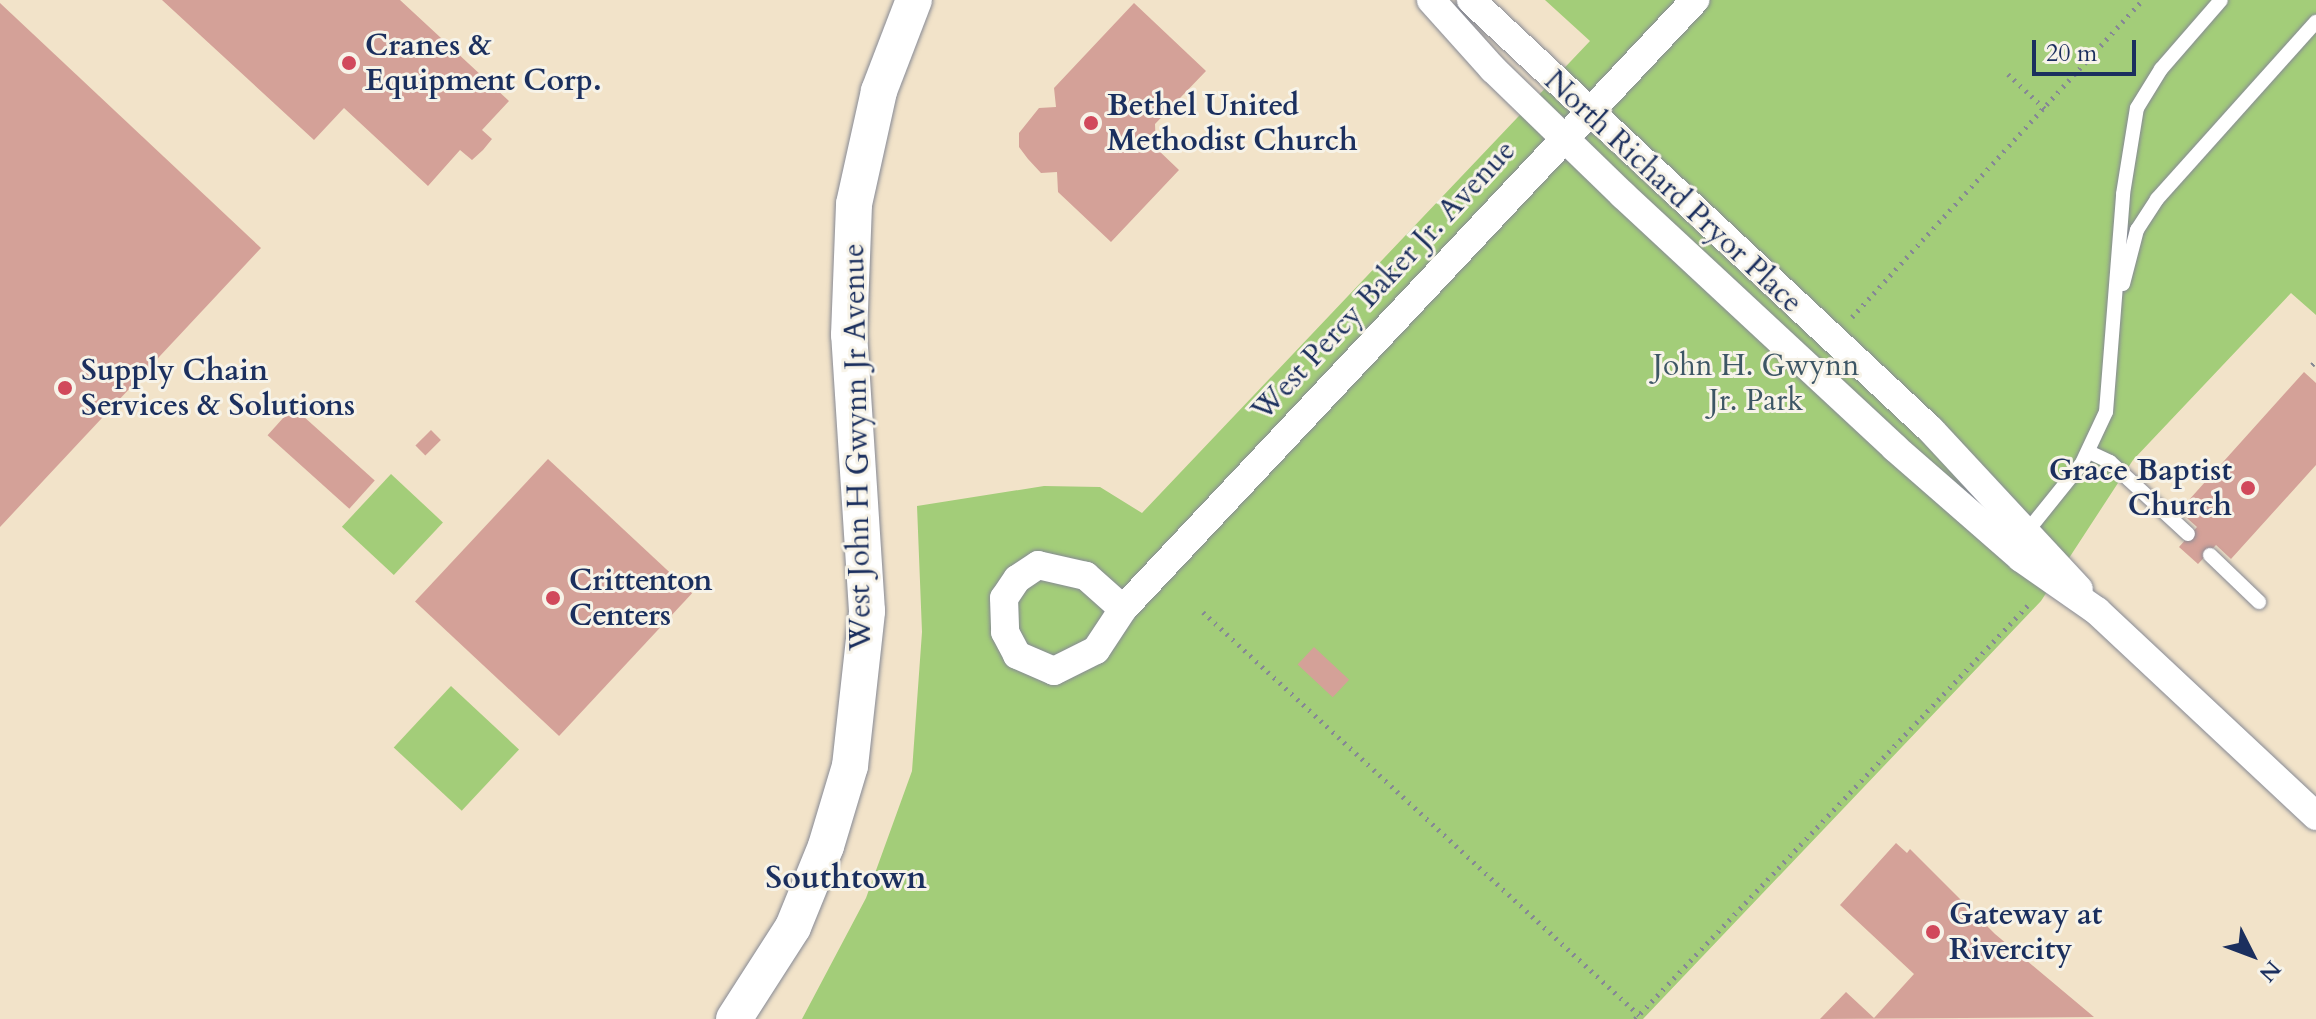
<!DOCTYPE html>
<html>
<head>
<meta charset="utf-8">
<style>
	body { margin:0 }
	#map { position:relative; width:2316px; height:1019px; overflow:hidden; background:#f2e3c9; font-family:Cardo,serif }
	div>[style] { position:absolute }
	.green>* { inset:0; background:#a3cd79; transform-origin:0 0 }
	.building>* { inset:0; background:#d4a198; transform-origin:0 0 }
	.path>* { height:5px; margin-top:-2.5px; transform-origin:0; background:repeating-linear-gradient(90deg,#868994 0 2px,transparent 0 8px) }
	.roads { filter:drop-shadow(0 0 2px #868994) drop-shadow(0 0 2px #868994) }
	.service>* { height:14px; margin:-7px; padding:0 7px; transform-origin:7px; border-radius:7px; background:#fff }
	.minor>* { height:28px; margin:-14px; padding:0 14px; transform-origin:14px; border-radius:14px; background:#fff }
	.tertiary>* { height:36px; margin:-18px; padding:0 18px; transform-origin:18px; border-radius:18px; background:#fff }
	.dots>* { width:22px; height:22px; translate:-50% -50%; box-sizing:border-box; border:4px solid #f7f3e8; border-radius:50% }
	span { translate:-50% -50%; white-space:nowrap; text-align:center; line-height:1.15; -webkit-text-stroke:6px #f7f3e8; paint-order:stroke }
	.poi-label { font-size:30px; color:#1b2f5e; font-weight:700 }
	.left { translate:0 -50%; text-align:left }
	.right { translate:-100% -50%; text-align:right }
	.street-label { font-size:30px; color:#1b2f5e }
	.park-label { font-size:30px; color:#3d5665 }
	.neighbourhood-label { font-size:32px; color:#1b2f5e; font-weight:700 }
	.north { position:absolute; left:2212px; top:915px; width:80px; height:80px; -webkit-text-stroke:6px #f7f3e8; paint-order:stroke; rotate:132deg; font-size:22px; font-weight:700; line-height:32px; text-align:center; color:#1b2f5e }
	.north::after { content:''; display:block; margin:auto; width:28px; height:36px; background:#1b2f5e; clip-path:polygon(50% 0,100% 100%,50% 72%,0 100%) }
	.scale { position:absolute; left:2032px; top:40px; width:104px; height:36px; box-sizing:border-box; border:4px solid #1b2f5e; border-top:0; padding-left:10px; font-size:24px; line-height:28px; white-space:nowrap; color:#1b2f5e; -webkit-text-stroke:6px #f7f3e8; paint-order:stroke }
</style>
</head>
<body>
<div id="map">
	<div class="green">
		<i style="clip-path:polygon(1545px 0,2316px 0,2316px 315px,2291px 293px,2133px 460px,2041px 601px,1643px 1019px,802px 1019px,866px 898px,912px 771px,922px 632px,917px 506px,1044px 486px,1100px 487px,1142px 513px,1590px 41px)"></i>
		<i style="left:391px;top:474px;width:71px;height:72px;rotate:43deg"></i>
		<i style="left:451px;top:686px;width:93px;height:84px;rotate:43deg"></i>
	</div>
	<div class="building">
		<i style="clip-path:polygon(162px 0,400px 0,509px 101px,482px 130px,492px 139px,483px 150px,472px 160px,460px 150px,428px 186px,344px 108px,314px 140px)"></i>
		<i style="clip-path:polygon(0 3px,261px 248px,0 527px)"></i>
		<i style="clip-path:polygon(1134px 3px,1206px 71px,1155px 124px,1156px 148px,1179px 170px,1111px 242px,1058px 192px,1057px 172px,1041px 173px,1028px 159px,1019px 147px,1019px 133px,1039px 108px,1056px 107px,1054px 88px)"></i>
		<i style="clip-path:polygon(2304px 372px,2316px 383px,2316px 465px,2231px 559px,2216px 545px,2198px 564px,2179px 547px,2197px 527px,2179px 511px)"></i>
		<i style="left:293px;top:407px;width:110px;height:38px;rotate:42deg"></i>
		<i style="left:431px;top:430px;width:14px;height:22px;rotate:45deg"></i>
		<i style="left:548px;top:459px;width:197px;height:195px;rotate:43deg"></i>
		<i style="left:1314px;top:647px;width:48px;height:24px;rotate:43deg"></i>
		<i style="clip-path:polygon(1896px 843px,1907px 853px,1910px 849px,1995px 934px,2094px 1017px,1820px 1019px,1846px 992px,1874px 1018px,1914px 974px,1840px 905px)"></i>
	</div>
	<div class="path">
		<i style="left:2008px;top:74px;width:51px;rotate:43.4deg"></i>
		<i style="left:1852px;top:317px;width:430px;rotate:-47.5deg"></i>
		<i style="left:2312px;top:365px;width:6px;rotate:-45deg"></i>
		<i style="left:1203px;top:612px;width:594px;rotate:42.75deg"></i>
		<i style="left:1635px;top:1019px;width:574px;rotate:-46.48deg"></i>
	</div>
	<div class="roads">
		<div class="service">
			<i style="left:2123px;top:284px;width:56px;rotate:-75.5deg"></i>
			<i style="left:2137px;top:230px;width:37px;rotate:-57deg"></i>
			<i style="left:2157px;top:199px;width:238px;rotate:-48.1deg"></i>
			<i style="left:2089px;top:452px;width:23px;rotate:25deg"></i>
			<i style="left:2110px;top:462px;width:106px;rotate:42.7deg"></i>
			<i style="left:2025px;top:534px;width:91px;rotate:-51.2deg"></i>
			<i style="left:2082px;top:463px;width:56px;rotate:-64.8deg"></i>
			<i style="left:2106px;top:412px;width:219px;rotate:-85.5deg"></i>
			<i style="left:2123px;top:194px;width:87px;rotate:-80.8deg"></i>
			<i style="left:2137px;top:108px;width:46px;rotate:-58.4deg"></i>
			<i style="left:2161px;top:69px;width:91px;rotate:-49deg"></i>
			<i style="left:2210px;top:555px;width:68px;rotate:43.8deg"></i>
		</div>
		<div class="minor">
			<i style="left:1431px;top:0;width:93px;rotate:48.1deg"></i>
			<i style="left:1493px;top:69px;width:181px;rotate:44.1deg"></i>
			<i style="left:1623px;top:195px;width:371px;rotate:42.9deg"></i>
			<i style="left:1895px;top:448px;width:167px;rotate:41.1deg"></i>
			<i style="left:2021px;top:558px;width:93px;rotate:34.9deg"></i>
			<i style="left:2097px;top:611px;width:300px;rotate:43.1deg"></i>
			<i style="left:1471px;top:0;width:630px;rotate:43.07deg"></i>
			<i style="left:1931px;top:430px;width:217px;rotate:47.1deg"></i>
			<i style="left:1123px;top:609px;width:50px;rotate:-138.3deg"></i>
			<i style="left:1086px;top:576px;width:49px;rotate:-167.1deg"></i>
			<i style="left:1038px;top:565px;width:25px;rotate:146deg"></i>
			<i style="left:1017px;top:579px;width:23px;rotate:124deg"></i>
			<i style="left:1004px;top:598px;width:34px;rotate:88deg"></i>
			<i style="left:1005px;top:632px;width:26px;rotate:62deg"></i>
			<i style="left:1017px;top:655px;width:40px;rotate:23.4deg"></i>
			<i style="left:1054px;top:671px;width:47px;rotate:-26.6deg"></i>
			<i style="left:1096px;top:650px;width:49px;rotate:-56.6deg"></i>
			<i style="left:1123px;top:609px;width:836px;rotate:-46.79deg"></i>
		</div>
		<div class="tertiary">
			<i style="left:734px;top:1019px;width:109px;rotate:-57.3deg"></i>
			<i style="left:793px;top:927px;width:87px;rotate:-67.8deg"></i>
			<i style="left:826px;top:846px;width:84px;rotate:-73.3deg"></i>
			<i style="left:850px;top:766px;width:156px;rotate:-83.7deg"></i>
			<i style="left:867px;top:611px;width:277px;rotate:-93.7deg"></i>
			<i style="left:849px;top:335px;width:131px;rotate:-87.8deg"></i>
			<i style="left:854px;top:204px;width:116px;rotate:-77.5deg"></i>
			<i style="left:879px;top:91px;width:97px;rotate:-69deg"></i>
		</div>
	</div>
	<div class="dots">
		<i style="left:349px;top:63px;background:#d1495b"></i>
		<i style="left:1091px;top:123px;background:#d1495b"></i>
		<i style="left:65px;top:388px;background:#d1495b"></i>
		<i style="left:2248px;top:488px;background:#d1495b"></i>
		<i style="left:553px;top:598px;background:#d1495b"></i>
		<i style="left:1933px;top:932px;background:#d1495b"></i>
	</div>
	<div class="poi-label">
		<span class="left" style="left:365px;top:63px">Cranes &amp;<br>Equipment Corp.</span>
		<span class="left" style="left:1107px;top:123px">Bethel United<br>Methodist Church</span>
		<span class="left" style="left:81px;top:388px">Supply Chain<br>Services &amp; Solutions</span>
		<span class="right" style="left:2232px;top:488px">Grace Baptist<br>Church</span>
		<span class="left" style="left:569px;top:598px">Crittenton<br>Centers</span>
		<span class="left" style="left:1949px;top:932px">Gateway at<br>Rivercity</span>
	</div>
	<div class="street-label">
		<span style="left:1673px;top:192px;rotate:43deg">North Richard Pryor Place</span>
		<span style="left:1384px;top:281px;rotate:-47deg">West Percy Baker Jr. Avenue</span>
		<span style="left:858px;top:447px;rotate:-91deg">West John H Gwynn Jr Avenue</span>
	</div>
	<div class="park-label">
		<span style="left:1756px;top:383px">John H. Gwynn<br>Jr. Park</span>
	</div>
	<div class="neighbourhood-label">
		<span style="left:846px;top:878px">Southtown</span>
	</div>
	<div class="north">N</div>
	<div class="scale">20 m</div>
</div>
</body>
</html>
